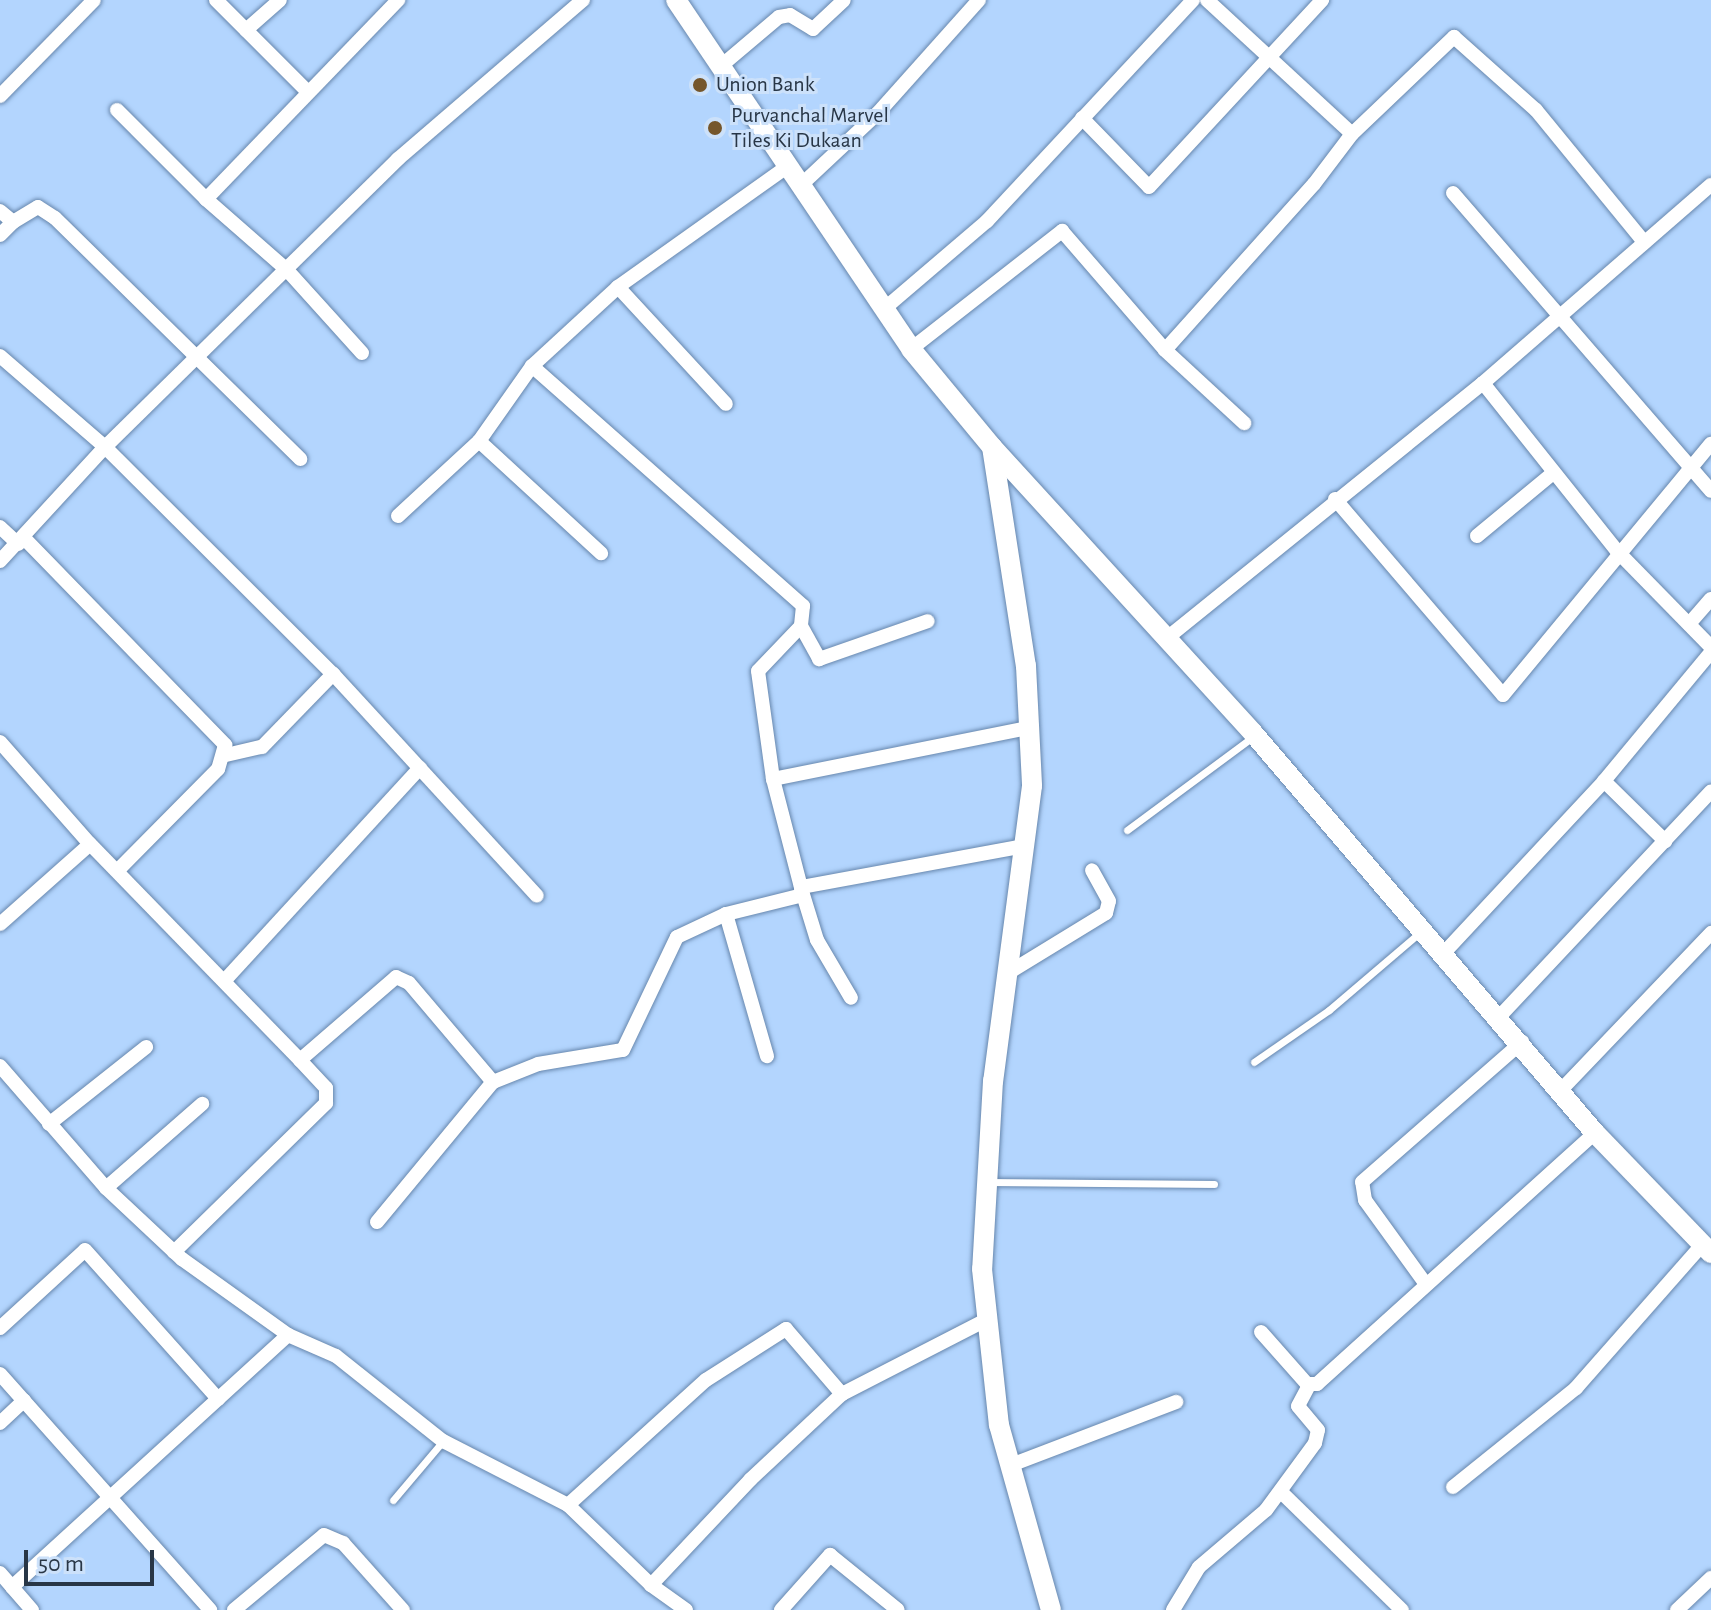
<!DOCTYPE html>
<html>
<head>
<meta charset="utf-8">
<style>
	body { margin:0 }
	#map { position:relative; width:1711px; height:1610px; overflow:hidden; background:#b3d5fe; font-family:"Alegreya Sans",sans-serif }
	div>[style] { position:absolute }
	.roads { filter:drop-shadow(0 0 2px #6787ad) drop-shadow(0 0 2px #6787ad) }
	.lane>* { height:7px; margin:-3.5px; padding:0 3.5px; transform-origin:3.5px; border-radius:3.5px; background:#fff }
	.street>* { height:14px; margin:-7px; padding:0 7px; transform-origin:7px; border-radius:7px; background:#fff }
	.secondary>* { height:20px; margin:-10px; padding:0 10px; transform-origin:10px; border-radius:10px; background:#fff }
	.dots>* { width:22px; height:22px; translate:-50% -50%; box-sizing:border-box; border:4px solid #cce1fa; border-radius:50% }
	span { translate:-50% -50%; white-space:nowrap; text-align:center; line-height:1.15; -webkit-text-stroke:6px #cce1fa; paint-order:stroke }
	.poi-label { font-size:22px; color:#283646 }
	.left { translate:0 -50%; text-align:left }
	.scale { position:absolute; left:24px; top:1550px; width:130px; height:36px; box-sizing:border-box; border:4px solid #283646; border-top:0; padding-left:10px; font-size:24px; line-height:28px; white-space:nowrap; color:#283646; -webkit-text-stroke:6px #cce1fa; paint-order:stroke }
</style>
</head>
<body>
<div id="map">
	<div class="roads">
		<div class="lane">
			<i style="left:1127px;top:830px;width:158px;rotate:-36.5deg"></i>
			<i style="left:1254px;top:1062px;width:91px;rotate:-34.7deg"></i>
			<i style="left:1329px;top:1010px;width:118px;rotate:-40.5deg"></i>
			<i style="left:990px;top:1182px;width:224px;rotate:0.5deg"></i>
			<i style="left:393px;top:1500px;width:77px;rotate:-49.7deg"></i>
		</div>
		<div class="street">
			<i style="left:216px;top:0;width:129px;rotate:45deg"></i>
			<i style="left:1207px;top:0;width:197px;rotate:42.7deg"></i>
			<i style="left:246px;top:30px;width:45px;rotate:-41.4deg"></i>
			<i style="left:721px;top:66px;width:76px;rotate:-40.2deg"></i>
			<i style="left:779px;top:17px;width:11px;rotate:-10deg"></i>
			<i style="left:790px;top:15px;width:27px;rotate:31deg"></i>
			<i style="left:813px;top:29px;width:42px;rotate:-43.1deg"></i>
			<i style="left:0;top:96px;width:134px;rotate:-45.6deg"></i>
			<i style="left:117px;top:110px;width:126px;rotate:45deg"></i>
			<i style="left:1082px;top:118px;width:96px;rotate:45.8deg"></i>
			<i style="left:1149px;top:187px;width:255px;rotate:-47.2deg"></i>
			<i style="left:788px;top:166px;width:209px;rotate:144.6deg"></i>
			<i style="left:618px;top:287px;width:117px;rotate:137.4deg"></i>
			<i style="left:532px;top:366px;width:362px;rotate:41.5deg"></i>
			<i style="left:803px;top:606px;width:20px;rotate:96deg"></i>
			<i style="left:801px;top:626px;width:62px;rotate:133.7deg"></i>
			<i style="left:758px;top:671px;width:109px;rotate:82.1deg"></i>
			<i style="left:773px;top:779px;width:112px;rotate:75.5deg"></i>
			<i style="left:801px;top:887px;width:227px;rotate:-10.4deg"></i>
			<i style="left:801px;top:185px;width:104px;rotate:-43.1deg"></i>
			<i style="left:877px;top:114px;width:153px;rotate:-48.2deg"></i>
			<i style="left:1453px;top:193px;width:394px;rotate:49.1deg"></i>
			<i style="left:0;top:211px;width:17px;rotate:40deg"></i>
			<i style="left:13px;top:222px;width:29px;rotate:-31deg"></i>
			<i style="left:38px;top:207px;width:20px;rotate:33deg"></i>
			<i style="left:55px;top:218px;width:344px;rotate:44.5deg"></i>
			<i style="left:0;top:235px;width:18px;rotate:-45deg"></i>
			<i style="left:618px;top:287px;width:159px;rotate:47.3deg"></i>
			<i style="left:884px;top:309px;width:135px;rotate:-40.5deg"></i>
			<i style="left:987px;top:221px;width:302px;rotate:-47deg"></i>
			<i style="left:911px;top:349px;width:192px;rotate:-38deg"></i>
			<i style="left:1062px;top:231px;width:157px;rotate:49.1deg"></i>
			<i style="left:1165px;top:350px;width:223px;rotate:-48.1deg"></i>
			<i style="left:1314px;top:184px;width:63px;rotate:-52.8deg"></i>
			<i style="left:1352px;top:134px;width:141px;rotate:-43.6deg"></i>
			<i style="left:1454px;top:37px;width:110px;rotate:41.7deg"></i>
			<i style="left:1536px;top:110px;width:171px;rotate:50.7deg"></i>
			<i style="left:1165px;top:350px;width:108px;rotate:42.7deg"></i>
			<i style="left:362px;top:353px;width:112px;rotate:-132.1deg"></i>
			<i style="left:287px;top:270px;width:108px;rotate:-138.8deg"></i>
			<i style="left:206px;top:199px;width:277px;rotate:-46deg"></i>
			<i style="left:0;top:356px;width:139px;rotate:40.9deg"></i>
			<i style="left:105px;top:447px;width:322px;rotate:44.9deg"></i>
			<i style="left:333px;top:674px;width:301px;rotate:47.4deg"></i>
			<i style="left:532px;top:366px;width:92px;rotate:125.2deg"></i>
			<i style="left:479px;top:441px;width:166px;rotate:42.6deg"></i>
			<i style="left:1483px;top:383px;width:215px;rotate:51.4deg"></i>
			<i style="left:1617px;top:551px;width:134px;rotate:45.6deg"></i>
			<i style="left:1335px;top:499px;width:258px;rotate:49.4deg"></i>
			<i style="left:1503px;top:695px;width:326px;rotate:-50.4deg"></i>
			<i style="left:398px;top:516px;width:110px;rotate:-42.8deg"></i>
			<i style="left:0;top:527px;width:25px;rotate:43deg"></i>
			<i style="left:1477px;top:536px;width:97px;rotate:-39.6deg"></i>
			<i style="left:24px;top:538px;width:289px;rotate:45.8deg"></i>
			<i style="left:225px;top:745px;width:25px;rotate:106deg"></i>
			<i style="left:218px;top:769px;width:141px;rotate:134.7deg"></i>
			<i style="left:0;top:561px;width:155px;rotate:-47.4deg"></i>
			<i style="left:105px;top:447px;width:411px;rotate:-44.5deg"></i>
			<i style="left:398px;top:159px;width:244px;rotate:-40.7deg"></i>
			<i style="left:1689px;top:624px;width:33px;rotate:-49deg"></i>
			<i style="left:801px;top:626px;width:38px;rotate:61deg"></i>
			<i style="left:819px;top:659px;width:115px;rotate:-19.2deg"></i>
			<i style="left:1167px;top:638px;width:406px;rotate:-38.9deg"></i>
			<i style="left:1483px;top:383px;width:302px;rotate:-41deg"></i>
			<i style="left:0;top:742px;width:136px;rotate:48.6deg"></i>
			<i style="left:90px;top:844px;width:301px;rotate:45.8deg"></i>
			<i style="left:300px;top:1060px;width:127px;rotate:-40.8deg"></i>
			<i style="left:396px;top:977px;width:14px;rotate:25deg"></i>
			<i style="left:409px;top:983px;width:130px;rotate:49.7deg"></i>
			<i style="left:226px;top:755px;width:37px;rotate:-13deg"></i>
			<i style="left:262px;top:747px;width:102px;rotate:-45.8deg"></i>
			<i style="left:773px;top:779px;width:261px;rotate:-11.3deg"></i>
			<i style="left:1604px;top:781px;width:86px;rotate:44.5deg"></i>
			<i style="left:801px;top:888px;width:54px;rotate:72.9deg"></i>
			<i style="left:817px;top:940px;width:67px;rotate:59.6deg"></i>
			<i style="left:726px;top:914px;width:148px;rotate:73.9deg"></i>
			<i style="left:0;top:924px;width:120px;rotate:-41.6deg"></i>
			<i style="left:1442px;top:955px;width:238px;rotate:-47deg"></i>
			<i style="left:1604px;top:781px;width:168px;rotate:-50.3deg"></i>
			<i style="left:1008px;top:973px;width:115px;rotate:-31.5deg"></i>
			<i style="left:1106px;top:913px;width:12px;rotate:-76deg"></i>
			<i style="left:1109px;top:901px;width:35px;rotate:-119deg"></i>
			<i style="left:225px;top:980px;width:288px;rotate:-47.4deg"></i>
			<i style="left:1500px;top:1016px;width:308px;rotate:-46.8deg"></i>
			<i style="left:0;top:1066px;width:162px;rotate:49deg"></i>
			<i style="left:106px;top:1188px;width:104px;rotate:43.1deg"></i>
			<i style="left:182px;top:1259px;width:130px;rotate:35.6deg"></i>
			<i style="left:288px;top:1335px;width:52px;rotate:23.6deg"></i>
			<i style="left:336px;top:1356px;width:137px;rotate:38.5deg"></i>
			<i style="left:443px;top:1441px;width:140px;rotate:27.1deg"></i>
			<i style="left:568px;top:1505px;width:115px;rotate:43.9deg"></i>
			<i style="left:651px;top:1585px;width:43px;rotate:35.5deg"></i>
			<i style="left:1562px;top:1089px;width:216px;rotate:-46.3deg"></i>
			<i style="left:49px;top:1124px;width:124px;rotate:-38.4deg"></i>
			<i style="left:106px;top:1188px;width:128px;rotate:-41.2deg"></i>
			<i style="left:377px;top:1222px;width:182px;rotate:-50.4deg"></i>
			<i style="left:493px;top:1082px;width:48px;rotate:-21.8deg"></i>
			<i style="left:538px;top:1064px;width:86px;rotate:-9.4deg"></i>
			<i style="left:623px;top:1050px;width:125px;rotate:-64.5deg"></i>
			<i style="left:677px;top:937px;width:54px;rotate:-25.1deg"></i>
			<i style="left:726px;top:914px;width:79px;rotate:-13.9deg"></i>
			<i style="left:174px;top:1252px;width:213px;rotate:-44.4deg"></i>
			<i style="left:326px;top:1103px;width:15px;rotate:-90deg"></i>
			<i style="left:326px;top:1088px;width:38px;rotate:-133deg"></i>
			<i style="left:1425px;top:1283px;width:102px;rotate:-125.9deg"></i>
			<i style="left:1365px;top:1200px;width:18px;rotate:-99deg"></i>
			<i style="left:1362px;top:1182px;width:213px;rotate:-41.2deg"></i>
			<i style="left:0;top:1328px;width:115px;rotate:-42.5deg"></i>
			<i style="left:85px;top:1250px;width:200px;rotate:48.2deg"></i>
			<i style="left:1261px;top:1332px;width:69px;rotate:48.5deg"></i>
			<i style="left:1307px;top:1384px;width:10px"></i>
			<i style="left:1317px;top:1384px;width:375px;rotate:-42.1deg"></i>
			<i style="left:0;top:1374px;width:316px;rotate:48.3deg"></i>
			<i style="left:842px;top:1394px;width:164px;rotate:-27.2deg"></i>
			<i style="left:0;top:1423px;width:33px;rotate:-43deg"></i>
			<i style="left:1011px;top:1465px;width:177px;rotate:-20.9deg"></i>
			<i style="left:1453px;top:1487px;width:158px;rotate:-38.8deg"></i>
			<i style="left:1576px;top:1388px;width:192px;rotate:-48.6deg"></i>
			<i style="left:1281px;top:1492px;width:169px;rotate:44.3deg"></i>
			<i style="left:568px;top:1505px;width:186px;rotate:-42.2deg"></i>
			<i style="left:706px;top:1380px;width:95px;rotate:-32.5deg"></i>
			<i style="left:786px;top:1329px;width:86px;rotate:49.3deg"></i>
			<i style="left:842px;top:1394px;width:125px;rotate:137deg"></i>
			<i style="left:751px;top:1479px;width:146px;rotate:133.3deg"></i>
			<i style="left:0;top:1573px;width:18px;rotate:49deg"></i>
			<i style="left:32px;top:1610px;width:30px;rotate:-131deg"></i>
			<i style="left:12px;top:1587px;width:374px;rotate:-42.4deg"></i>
			<i style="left:234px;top:1610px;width:117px;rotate:-39.8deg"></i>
			<i style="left:324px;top:1535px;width:21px;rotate:23deg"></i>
			<i style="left:343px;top:1543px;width:90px;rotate:48.2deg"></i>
			<i style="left:781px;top:1610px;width:74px;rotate:-48.3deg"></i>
			<i style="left:830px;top:1555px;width:87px;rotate:39deg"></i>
			<i style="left:1173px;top:1610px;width:50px;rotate:-58.8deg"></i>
			<i style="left:1199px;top:1567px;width:88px;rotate:-40.4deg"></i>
			<i style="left:1266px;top:1510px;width:83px;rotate:-53.8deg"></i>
			<i style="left:1315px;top:1443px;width:13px;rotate:-77deg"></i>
			<i style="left:1318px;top:1430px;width:31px;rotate:-130deg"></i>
			<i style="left:1298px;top:1406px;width:24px;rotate:-62deg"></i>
			<i style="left:1677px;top:1610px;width:47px;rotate:-43.3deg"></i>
		</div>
		<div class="secondary">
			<i style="left:676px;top:0;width:421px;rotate:56deg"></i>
			<i style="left:911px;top:349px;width:127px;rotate:50.4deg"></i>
			<i style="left:992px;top:447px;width:387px;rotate:47.6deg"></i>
			<i style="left:1253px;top:733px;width:526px;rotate:49.47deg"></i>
			<i style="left:1595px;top:1133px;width:167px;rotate:46deg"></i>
			<i style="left:992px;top:447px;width:222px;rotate:81.2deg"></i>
			<i style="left:1026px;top:666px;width:120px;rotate:87.1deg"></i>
			<i style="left:1032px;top:786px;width:298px;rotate:97.5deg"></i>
			<i style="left:993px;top:1081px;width:188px;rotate:93.3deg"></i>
			<i style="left:982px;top:1269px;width:157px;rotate:83.8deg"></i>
			<i style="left:999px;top:1425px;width:192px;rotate:74.3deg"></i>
		</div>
	</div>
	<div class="dots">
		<i style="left:700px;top:85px;background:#75562b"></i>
		<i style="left:715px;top:128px;background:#75562b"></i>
	</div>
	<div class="poi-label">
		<span class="left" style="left:716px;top:85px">Union Bank</span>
		<span class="left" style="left:731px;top:128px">Purvanchal Marvel<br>Tiles Ki Dukaan</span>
	</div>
	<div class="scale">50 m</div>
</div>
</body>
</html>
